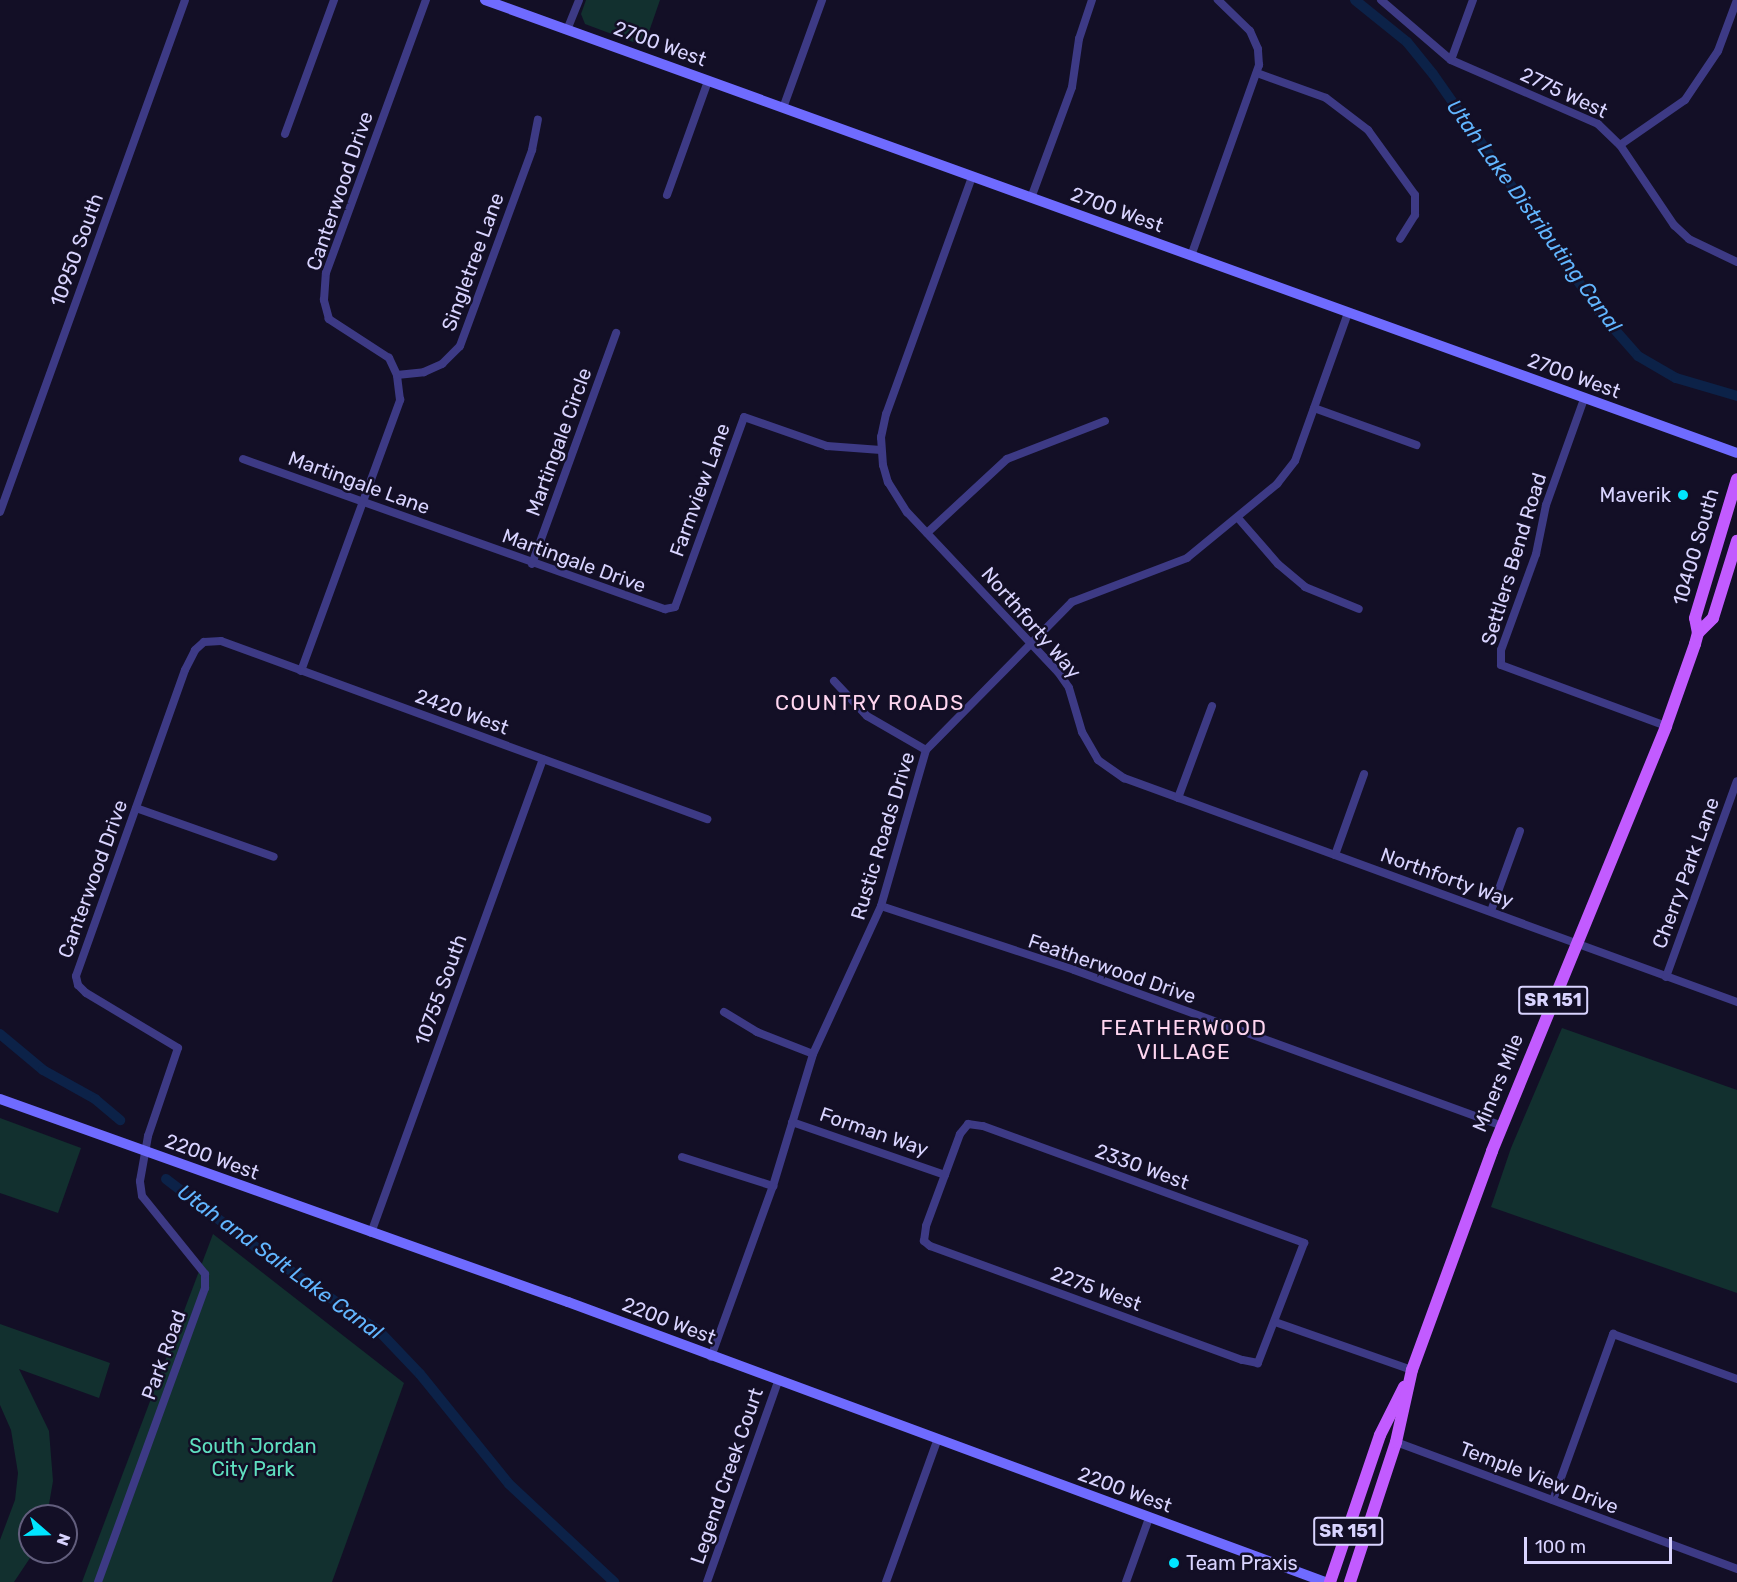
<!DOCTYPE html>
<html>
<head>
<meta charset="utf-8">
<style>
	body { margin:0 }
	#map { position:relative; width:1737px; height:1582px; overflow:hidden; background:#130f26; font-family:Rubik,sans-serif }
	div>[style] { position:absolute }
	.green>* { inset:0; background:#12302f }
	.canal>* { height:10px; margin:-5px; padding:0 5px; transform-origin:5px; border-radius:5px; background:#0c2248 }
	.street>* { height:8px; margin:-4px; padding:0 4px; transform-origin:4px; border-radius:4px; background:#3d3a85 }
	.secondary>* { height:10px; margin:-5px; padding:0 5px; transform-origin:5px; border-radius:5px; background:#6f6bff }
	.primary>* { height:12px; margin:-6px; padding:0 6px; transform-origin:6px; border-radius:6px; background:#c25bff }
	.dots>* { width:16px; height:16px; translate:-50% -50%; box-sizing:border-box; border:3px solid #130f26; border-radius:50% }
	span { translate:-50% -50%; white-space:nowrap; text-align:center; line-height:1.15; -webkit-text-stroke:5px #130f26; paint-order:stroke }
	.shield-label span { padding:2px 4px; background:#130f26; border:2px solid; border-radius:4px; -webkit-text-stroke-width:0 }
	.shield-label { font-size:18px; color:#d9d4ff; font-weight:700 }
	.street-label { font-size:20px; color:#d9d4ff }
	.poi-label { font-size:20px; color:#d9d4ff }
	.right { translate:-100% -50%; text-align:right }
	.left { translate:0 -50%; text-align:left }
	.park-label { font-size:20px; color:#5fe0c0 }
	.water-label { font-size:21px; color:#62b6ff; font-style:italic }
	.neighbourhood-label { font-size:21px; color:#ffd6f0; letter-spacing:1.5px }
	.north { position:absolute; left:18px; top:1504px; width:60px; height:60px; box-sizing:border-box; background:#130f26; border:2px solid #625e7d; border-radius:50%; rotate:110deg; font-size:16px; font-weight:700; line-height:24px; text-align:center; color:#d9d4ff }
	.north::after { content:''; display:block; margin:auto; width:21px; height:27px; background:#00e5ff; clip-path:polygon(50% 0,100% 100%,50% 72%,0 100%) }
	.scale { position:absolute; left:1524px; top:1537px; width:148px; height:27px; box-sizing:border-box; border:3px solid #d9d4ff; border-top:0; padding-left:8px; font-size:18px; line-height:21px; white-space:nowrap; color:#d9d4ff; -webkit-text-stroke:4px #130f26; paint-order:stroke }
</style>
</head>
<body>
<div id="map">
	<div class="green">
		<i style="clip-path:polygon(586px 0,660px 0,644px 46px,585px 24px,581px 14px)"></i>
		<i style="clip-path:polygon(1562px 1028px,1737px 1090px,1737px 1293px,1491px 1207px,1511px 1148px)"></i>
		<i style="clip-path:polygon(0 1118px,81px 1148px,58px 1213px,0 1193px)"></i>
		<i style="clip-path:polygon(213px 1234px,404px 1383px,332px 1582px,82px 1582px)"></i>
		<i style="clip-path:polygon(0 1324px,110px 1363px,99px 1398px,19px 1369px,49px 1431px,53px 1481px,47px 1516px,30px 1516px,30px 1552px,34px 1552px,14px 1582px,0 1582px,0 1540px,15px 1500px,18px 1473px,11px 1430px,0 1405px)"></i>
	</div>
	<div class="canal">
		<i style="left:1355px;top:0;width:67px;rotate:38.9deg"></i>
		<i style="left:1407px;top:42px;width:41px;rotate:50.9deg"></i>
		<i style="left:1433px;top:74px;width:293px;rotate:55deg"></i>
		<i style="left:1601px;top:314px;width:56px;rotate:48.6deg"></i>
		<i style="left:1638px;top:356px;width:44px;rotate:30.1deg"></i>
		<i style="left:1676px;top:378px;width:64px;rotate:16.4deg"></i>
		<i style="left:0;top:1034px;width:56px;rotate:39.9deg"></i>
		<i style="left:43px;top:1070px;width:60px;rotate:29.1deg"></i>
		<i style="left:95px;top:1099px;width:33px;rotate:40deg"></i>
		<i style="left:166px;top:1179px;width:102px;rotate:37.4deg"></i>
		<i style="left:247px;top:1241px;width:160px;rotate:34.3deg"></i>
		<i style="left:379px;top:1331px;width:59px;rotate:46.4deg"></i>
		<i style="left:420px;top:1374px;width:141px;rotate:51deg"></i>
		<i style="left:509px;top:1484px;width:144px;rotate:43deg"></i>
	</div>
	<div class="street">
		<i style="left:1381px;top:0;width:92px;rotate:40.6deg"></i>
		<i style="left:1451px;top:60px;width:160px;rotate:23.5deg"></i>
		<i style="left:1598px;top:124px;width:30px;rotate:44deg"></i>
		<i style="left:1620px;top:145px;width:97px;rotate:56deg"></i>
		<i style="left:1674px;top:225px;width:21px;rotate:43deg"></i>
		<i style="left:1689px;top:239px;width:53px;rotate:25.6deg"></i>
		<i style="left:567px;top:30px;width:32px;rotate:-68deg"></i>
		<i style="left:1451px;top:60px;width:64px;rotate:-69.9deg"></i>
		<i style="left:1257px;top:73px;width:73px;rotate:19.9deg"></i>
		<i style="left:1326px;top:98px;width:53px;rotate:37.3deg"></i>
		<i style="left:1368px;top:130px;width:80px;rotate:54.1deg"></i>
		<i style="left:1415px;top:195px;width:20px;rotate:90deg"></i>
		<i style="left:1415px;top:215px;width:28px;rotate:122deg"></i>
		<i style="left:783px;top:108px;width:115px;rotate:-70.1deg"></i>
		<i style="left:285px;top:134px;width:143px;rotate:-69.9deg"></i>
		<i style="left:1620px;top:145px;width:79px;rotate:-34.7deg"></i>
		<i style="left:1685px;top:100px;width:59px;rotate:-56deg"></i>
		<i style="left:1718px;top:51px;width:54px;rotate:-69.6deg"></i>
		<i style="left:972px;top:177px;width:252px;rotate:109.9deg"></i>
		<i style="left:886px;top:414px;width:24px;rotate:102deg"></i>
		<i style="left:881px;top:437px;width:28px;rotate:86deg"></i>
		<i style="left:883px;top:465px;width:18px;rotate:74deg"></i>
		<i style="left:888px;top:482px;width:36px;rotate:58deg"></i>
		<i style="left:907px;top:512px;width:220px;rotate:46.7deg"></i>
		<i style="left:1058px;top:672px;width:19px;rotate:55deg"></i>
		<i style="left:1069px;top:688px;width:46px;rotate:73.5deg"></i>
		<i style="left:1082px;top:732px;width:32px;rotate:60deg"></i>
		<i style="left:1098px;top:760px;width:32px;rotate:35deg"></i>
		<i style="left:1124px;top:778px;width:653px;rotate:20.07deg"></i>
		<i style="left:667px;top:195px;width:121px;rotate:-70.2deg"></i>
		<i style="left:1031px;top:198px;width:118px;rotate:-69.7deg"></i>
		<i style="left:1072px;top:87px;width:49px;rotate:-81.7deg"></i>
		<i style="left:1079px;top:39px;width:41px;rotate:-71.6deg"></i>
		<i style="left:1191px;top:256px;width:203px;rotate:-70.4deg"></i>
		<i style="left:1259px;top:65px;width:16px;rotate:-94deg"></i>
		<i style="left:1258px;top:49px;width:20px;rotate:-114deg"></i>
		<i style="left:1250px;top:31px;width:45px;rotate:-135.9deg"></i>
		<i style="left:397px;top:375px;width:27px;rotate:-6deg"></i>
		<i style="left:424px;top:372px;width:20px;rotate:-24deg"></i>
		<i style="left:442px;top:364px;width:25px;rotate:-45deg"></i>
		<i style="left:460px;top:346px;width:209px;rotate:-69.8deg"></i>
		<i style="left:532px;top:150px;width:31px;rotate:-79deg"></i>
		<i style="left:1584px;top:399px;width:113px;rotate:109.7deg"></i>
		<i style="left:1546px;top:505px;width:50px;rotate:101.5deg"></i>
		<i style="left:1536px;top:554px;width:102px;rotate:110deg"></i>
		<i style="left:1501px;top:650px;width:15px;rotate:90deg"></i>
		<i style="left:1501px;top:665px;width:176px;rotate:20.3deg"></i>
		<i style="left:1314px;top:408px;width:109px;rotate:19.9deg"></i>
		<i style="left:243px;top:459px;width:448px;rotate:19.6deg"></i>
		<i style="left:665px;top:609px;width:10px;rotate:-11deg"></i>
		<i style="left:675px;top:607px;width:202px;rotate:-70deg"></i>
		<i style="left:744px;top:417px;width:88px;rotate:19.3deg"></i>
		<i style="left:827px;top:446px;width:54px;rotate:4.2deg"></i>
		<i style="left:0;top:512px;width:544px;rotate:-70.13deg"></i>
		<i style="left:1238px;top:518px;width:61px;rotate:49deg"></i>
		<i style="left:1278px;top:564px;width:35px;rotate:40deg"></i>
		<i style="left:1305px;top:587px;width:58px;rotate:22.2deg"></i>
		<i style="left:927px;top:533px;width:109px;rotate:-42.8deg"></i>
		<i style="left:1007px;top:459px;width:105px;rotate:-21.2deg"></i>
		<i style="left:532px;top:564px;width:246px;rotate:-70deg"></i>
		<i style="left:301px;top:671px;width:289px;rotate:-69.9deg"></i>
		<i style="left:400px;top:400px;width:25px;rotate:-97deg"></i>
		<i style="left:397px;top:375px;width:19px;rotate:-115deg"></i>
		<i style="left:389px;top:358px;width:72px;rotate:-147deg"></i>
		<i style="left:329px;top:319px;width:20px;rotate:-105deg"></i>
		<i style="left:324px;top:300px;width:27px;rotate:-86deg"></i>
		<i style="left:326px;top:273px;width:291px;rotate:-69.9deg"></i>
		<i style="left:834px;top:681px;width:48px;rotate:46.7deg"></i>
		<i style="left:867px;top:716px;width:68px;rotate:30deg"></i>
		<i style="left:1178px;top:798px;width:98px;rotate:-69.7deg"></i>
		<i style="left:136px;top:808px;width:146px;rotate:19.5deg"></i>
		<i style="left:1335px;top:855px;width:86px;rotate:-70.3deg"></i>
		<i style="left:881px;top:906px;width:203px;rotate:18.3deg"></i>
		<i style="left:1074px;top:970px;width:456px;rotate:20deg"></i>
		<i style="left:1491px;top:911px;width:85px;rotate:-70.1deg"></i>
		<i style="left:1666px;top:977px;width:208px;rotate:-70.1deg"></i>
		<i style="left:724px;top:1012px;width:39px;rotate:31deg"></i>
		<i style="left:757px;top:1032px;width:60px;rotate:21.4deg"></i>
		<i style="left:792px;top:1122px;width:162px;rotate:19.1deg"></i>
		<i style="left:968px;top:1124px;width:15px;rotate:8deg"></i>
		<i style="left:983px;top:1126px;width:342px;rotate:20deg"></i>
		<i style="left:1304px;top:1243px;width:129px;rotate:111deg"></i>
		<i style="left:1258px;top:1363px;width:16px;rotate:-169deg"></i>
		<i style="left:1242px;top:1360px;width:332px;rotate:-159.9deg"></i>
		<i style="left:930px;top:1246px;width:8px;rotate:-140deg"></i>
		<i style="left:924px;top:1241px;width:15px;rotate:-82deg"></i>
		<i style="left:926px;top:1226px;width:98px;rotate:-69.7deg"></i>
		<i style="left:960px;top:1134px;width:13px;rotate:-51deg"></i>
		<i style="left:682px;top:1157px;width:96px;rotate:17.7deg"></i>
		<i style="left:371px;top:1233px;width:504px;rotate:-70.06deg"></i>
		<i style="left:1275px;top:1322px;width:145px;rotate:19.3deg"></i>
		<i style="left:711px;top:1357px;width:182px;rotate:-70.1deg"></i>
		<i style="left:773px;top:1186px;width:138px;rotate:-73.1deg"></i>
		<i style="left:813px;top:1054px;width:163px;rotate:-65.3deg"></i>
		<i style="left:881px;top:906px;width:162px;rotate:-73.9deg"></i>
		<i style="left:926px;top:750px;width:208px;rotate:-45.4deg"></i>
		<i style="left:1072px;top:602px;width:123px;rotate:-20.9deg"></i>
		<i style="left:1187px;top:558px;width:117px;rotate:-39.4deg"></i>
		<i style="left:1277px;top:484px;width:29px;rotate:-52deg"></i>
		<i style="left:1295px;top:461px;width:157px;rotate:-70.3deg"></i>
		<i style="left:1396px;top:1442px;width:364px;rotate:20.4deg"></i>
		<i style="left:1553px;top:1500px;width:177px;rotate:-70.1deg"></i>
		<i style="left:1613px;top:1334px;width:132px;rotate:19.9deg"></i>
		<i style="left:98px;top:1582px;width:313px;rotate:-70deg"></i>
		<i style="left:205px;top:1288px;width:14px;rotate:-90deg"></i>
		<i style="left:205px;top:1274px;width:100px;rotate:-128.9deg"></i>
		<i style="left:142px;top:1196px;width:15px;rotate:-98deg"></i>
		<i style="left:140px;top:1181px;width:46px;rotate:-79.9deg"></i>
		<i style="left:148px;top:1136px;width:93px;rotate:-71.2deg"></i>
		<i style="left:178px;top:1048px;width:107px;rotate:-149.1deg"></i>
		<i style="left:86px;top:993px;width:11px;rotate:-135deg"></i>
		<i style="left:78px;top:985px;width:9px;rotate:-103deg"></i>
		<i style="left:76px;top:976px;width:325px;rotate:-70.4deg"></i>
		<i style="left:185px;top:670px;width:22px;rotate:-63deg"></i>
		<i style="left:195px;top:650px;width:12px;rotate:-42deg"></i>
		<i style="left:204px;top:642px;width:17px;rotate:-3deg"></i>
		<i style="left:221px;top:641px;width:518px;rotate:20.12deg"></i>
		<i style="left:707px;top:1582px;width:213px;rotate:-70.5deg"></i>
		<i style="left:886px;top:1582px;width:150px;rotate:-70.1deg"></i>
		<i style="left:1126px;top:1582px;width:68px;rotate:-70.2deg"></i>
	</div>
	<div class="secondary">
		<i style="left:485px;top:0;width:1331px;rotate:19.89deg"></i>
		<i style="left:0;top:1099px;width:603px;rotate:19.67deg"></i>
		<i style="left:568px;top:1302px;width:807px;rotate:20.3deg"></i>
	</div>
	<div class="primary">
		<i style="left:1698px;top:633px;width:21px;rotate:-45deg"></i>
		<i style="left:1713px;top:618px;width:81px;rotate:-72.7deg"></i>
		<i style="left:1330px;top:1582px;width:155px;rotate:-71.2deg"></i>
		<i style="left:1380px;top:1435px;width:54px;rotate:-63.4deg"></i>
		<i style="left:1350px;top:1582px;width:147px;rotate:-71.8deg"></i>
		<i style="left:1396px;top:1442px;width:74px;rotate:-77.5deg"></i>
		<i style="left:1412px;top:1370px;width:233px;rotate:-69.9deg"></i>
		<i style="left:1492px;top:1151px;width:459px;rotate:-67.7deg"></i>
		<i style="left:1666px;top:726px;width:87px;rotate:-70.5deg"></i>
		<i style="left:1695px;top:644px;width:11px;rotate:-75deg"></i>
		<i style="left:1698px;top:633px;width:15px;rotate:-101deg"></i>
		<i style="left:1695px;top:618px;width:145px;rotate:-73.2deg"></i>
	</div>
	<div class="dots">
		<i style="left:1683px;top:495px;background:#00e5ff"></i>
		<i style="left:1174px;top:1563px;background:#00e5ff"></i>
	</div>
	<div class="shield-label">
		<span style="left:1553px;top:1000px">SR 151</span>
		<span style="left:1348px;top:1531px">SR 151</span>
	</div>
	<div class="street-label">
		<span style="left:660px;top:44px;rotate:20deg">2700 West</span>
		<span style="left:1564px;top:93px;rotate:25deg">2775 West</span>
		<span style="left:340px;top:191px;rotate:-71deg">Canterwood Drive</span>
		<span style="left:1117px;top:210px;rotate:20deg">2700 West</span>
		<span style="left:77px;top:250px;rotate:-70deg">10950 South</span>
		<span style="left:473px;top:262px;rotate:-70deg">Singletree Lane</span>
		<span style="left:1574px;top:376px;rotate:20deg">2700 West</span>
		<span style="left:559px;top:442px;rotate:-70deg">Martingale Circle</span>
		<span style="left:359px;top:483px;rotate:20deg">Martingale Lane</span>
		<span style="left:700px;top:490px;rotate:-70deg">Farmview Lane</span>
		<span style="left:1696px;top:547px;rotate:-74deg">10400 South</span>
		<span style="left:1514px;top:559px;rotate:-73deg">Settlers Bend Road</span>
		<span style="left:574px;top:561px;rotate:20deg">Martingale Drive</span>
		<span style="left:1031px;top:623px;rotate:49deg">Northforty Way</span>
		<span style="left:462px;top:712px;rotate:20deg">2420 West</span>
		<span style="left:883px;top:836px;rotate:-73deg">Rustic Roads Drive</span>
		<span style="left:1686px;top:873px;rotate:-70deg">Cherry Park Lane</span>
		<span style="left:1447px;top:878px;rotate:20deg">Northforty Way</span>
		<span style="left:93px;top:879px;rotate:-70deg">Canterwood Drive</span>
		<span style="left:1112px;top:969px;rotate:19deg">Featherwood Drive</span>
		<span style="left:441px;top:990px;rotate:-70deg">10755 South</span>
		<span style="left:1498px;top:1083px;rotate:-68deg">Miners Mile</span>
		<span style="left:874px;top:1132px;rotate:19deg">Forman Way</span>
		<span style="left:212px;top:1157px;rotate:20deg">2200 West</span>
		<span style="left:1142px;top:1167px;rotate:20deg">2330 West</span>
		<span style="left:1096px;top:1289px;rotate:20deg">2275 West</span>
		<span style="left:669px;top:1321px;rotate:21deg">2200 West</span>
		<span style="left:164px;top:1355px;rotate:-70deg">Park Road</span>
		<span style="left:727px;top:1476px;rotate:-71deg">Legend Creek Court</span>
		<span style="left:1539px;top:1478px;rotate:21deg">Temple View Drive</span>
		<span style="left:1125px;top:1490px;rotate:20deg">2200 West</span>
	</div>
	<div class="poi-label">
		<span class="right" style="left:1671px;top:495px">Maverik</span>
		<span class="left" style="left:1186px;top:1563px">Team Praxis</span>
	</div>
	<div class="park-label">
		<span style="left:253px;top:1458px">South Jordan<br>City Park</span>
	</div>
	<div class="water-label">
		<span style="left:1534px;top:216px;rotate:54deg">Utah Lake Distributing Canal</span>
		<span style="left:280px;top:1262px;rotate:36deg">Utah and Salt Lake Canal</span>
	</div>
	<div class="neighbourhood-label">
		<span style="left:870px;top:703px">COUNTRY ROADS</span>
		<span style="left:1184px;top:1040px">FEATHERWOOD<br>VILLAGE</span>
	</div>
	<div class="north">N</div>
	<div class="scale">100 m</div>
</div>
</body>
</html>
